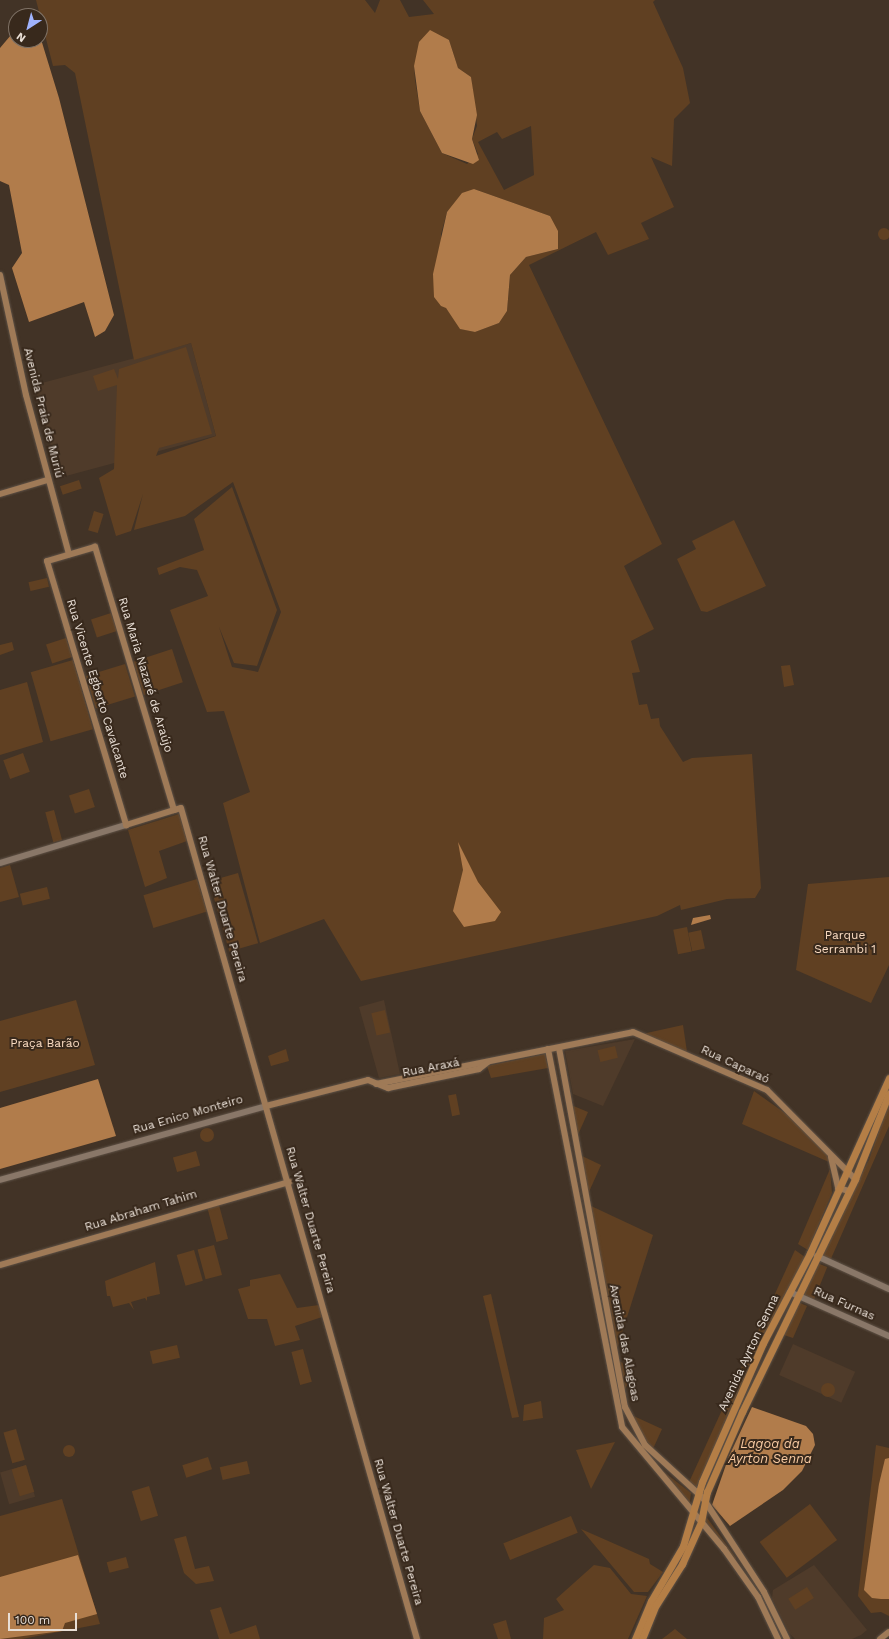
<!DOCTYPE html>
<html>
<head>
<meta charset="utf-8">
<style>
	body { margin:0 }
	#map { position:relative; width:889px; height:1639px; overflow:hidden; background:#423326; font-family:"Work Sans",sans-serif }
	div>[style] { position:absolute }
	.built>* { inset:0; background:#4f3b2a; transform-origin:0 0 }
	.green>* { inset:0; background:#604022; transform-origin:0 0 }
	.round { border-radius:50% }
	.water>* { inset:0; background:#b17c4b }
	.roads { filter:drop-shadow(0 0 1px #5f5246) drop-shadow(0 0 1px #5f5246) }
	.tertiary>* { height:5.5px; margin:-2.75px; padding:0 2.75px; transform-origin:2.75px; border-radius:2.75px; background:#897768 }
	.secondary>* { height:6px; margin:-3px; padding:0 3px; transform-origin:3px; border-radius:3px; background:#9f7a57 }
	.primary>* { height:7px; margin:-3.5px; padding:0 3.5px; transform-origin:3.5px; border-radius:3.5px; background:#b47e46 }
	span { translate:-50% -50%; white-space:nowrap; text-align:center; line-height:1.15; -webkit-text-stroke:4px #38291c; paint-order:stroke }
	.street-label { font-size:12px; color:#e9dfd6 }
	.park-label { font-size:12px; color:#f9dac0 }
	.water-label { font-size:13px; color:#f8caa2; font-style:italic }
	.north { position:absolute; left:8px; top:8px; width:40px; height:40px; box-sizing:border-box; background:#38291c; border:1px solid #7f7266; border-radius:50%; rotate:216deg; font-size:11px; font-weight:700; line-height:16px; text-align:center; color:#e9dfd6 }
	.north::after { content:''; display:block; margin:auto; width:14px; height:18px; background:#a0b3fd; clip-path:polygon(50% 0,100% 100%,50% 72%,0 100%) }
	.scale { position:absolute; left:8px; top:1613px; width:69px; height:18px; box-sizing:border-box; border:2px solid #e9dfd6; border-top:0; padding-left:5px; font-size:12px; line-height:14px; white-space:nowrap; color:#e9dfd6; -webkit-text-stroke:3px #38291c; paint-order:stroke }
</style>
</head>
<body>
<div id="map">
	<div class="built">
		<i style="left:191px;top:343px;width:96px;height:162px;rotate:75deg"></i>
		<i style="clip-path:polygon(384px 1000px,400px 1074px,379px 1078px,359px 1007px)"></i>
		<i style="clip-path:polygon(635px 1039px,603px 1106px,573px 1094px,565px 1051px)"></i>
		<i style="left:793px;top:1344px;width:68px;height:34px;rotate:24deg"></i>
		<i style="left:26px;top:1465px;width:33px;height:27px;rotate:74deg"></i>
		<i style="clip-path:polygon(814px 1565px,867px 1630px,861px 1635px,852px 1639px,795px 1639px,789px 1633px,772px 1598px,773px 1590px)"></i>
	</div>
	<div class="green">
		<i style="clip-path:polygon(evenodd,36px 0,365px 0,375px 13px,380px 0,400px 0,409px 17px,434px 14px,423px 0,655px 0,653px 2px,683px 68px,690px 103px,674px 119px,672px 166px,651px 157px,674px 207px,641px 223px,649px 239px,608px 255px,596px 232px,529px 265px,662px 544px,624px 566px,654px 629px,631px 641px,640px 672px,632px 673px,639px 705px,647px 704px,651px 719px,659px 718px,660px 726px,683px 762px,692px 758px,752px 754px,761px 888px,755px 898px,727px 899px,681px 910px,680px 905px,657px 916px,361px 981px,324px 919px,260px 943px,223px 803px,250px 792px,224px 711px,207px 712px,170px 610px,208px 596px,197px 570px,180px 567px,159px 575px,157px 568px,204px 550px,194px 519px,232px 487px,277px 610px,257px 666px,234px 663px,219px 627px,232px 667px,258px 672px,281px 612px,233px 482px,185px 516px,134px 530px,143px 494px,131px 531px,116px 536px,99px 478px,114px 469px,117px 385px,98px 391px,93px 376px,114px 369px,118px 379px,119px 369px,186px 347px,212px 434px,159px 448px,156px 456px,216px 436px,191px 343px,134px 360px,75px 73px,65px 65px,53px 66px,36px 0,449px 40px,458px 68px,471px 77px,477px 126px,472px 139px,478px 154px,467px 164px,442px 153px,420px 111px,415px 80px,414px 66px,449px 40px,36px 0,531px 126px,534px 175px,504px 190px,478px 142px,497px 132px,502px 139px,531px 126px,36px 0,474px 189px,550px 216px,558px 249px,526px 257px,510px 275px,507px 311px,499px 323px,475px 332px,461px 329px,446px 308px,441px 234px,447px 212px,474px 189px)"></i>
		<i class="round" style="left:878px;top:228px;width:12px;height:12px"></i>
		<i style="left:79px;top:480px;width:9px;height:20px;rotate:72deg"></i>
		<i style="left:94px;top:511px;width:10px;height:20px;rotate:17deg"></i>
		<i style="clip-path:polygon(734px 520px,766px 586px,707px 612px,701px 611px,677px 559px,696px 549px,692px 541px)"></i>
		<i style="left:47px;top:578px;width:9px;height:19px;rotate:77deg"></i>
		<i style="left:111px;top:613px;width:19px;height:21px;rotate:72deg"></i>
		<i style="left:66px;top:638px;width:20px;height:21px;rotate:72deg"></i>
		<i style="clip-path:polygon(12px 642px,14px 650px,0 655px,0 645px)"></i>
		<i style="left:172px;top:649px;width:35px;height:41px;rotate:72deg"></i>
		<i style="left:73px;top:660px;width:72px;height:44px;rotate:74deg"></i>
		<i style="left:125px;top:664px;width:34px;height:41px;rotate:73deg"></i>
		<i style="clip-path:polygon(790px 665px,794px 685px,784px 687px,781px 666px)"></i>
		<i style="clip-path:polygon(27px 682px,43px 742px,0 755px,0 690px)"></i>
		<i style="left:23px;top:753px;width:20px;height:21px;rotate:70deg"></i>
		<i style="left:89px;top:789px;width:19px;height:21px;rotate:72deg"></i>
		<i style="left:54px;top:810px;width:31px;height:9px;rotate:75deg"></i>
		<i style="clip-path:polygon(179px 814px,187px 841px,159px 851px,167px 878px,145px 887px,128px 830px)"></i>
		<i style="clip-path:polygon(10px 865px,19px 897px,0 902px,0 868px)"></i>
		<i style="left:238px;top:873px;width:73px;height:30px;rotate:74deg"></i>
		<i style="clip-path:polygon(889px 877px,889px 965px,871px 1003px,796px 970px,808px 884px)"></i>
		<i style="left:197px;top:879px;width:34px;height:56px;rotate:73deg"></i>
		<i style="left:47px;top:887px;width:12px;height:28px;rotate:76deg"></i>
		<i style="left:687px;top:927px;width:25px;height:14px;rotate:79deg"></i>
		<i style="left:701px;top:930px;width:19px;height:13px;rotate:78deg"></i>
		<i style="clip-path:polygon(76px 1000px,95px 1065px,0 1092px,0 1021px)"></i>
		<i style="left:385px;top:1010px;width:23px;height:14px;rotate:77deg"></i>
		<i style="clip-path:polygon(683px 1025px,687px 1052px,642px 1034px)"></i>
		<i style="left:615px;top:1046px;width:12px;height:18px;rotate:76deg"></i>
		<i style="clip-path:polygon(286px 1049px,289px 1061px,271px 1066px,268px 1056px)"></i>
		<i style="clip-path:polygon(545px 1054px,548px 1068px,491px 1078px,487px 1066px)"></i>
		<i style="clip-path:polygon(754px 1091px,789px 1116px,830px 1158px,829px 1162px,742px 1124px)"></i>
		<i style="left:456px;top:1094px;width:21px;height:8px;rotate:79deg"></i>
		<i style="clip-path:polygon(889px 1101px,889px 1126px,830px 1261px,819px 1255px,869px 1160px)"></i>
		<i style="clip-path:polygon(571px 1105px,588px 1112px,577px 1137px)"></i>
		<i class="round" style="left:200px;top:1128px;width:14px;height:14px"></i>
		<i style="left:196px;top:1151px;width:15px;height:24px;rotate:74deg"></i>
		<i style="clip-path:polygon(580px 1155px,601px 1165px,588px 1194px)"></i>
		<i style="clip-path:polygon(830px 1169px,832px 1193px,808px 1250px,798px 1244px)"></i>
		<i style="left:219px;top:1205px;width:35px;height:12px;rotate:75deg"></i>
		<i style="clip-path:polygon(589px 1205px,653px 1235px,616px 1352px)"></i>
		<i style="left:214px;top:1245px;width:31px;height:17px;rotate:75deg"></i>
		<i style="left:194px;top:1250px;width:32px;height:18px;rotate:74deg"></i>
		<i style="clip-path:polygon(795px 1250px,805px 1257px,696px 1488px,689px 1485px,690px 1480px)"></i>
		<i style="clip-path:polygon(155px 1262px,160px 1294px,147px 1297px,147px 1301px,145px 1298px,131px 1302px,134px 1310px,129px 1303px,113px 1307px,110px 1296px,107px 1296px,105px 1281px)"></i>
		<i style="left:817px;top:1263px;width:11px;height:37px;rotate:22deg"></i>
		<i style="clip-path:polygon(280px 1274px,297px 1308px,319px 1305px,322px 1317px,295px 1326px,300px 1340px,275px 1346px,267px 1319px,248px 1319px,238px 1289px,250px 1286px,250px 1280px)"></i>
		<i style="clip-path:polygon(491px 1294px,519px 1417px,512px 1418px,483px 1296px)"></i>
		<i style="clip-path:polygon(798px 1302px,807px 1306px,793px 1338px,781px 1334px)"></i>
		<i style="left:177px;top:1345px;width:13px;height:28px;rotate:77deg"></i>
		<i style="left:303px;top:1349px;width:34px;height:12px;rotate:75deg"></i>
		<i style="clip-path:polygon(617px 1360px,634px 1369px,623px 1394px)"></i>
		<i class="round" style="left:821px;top:1383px;width:14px;height:14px"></i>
		<i style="clip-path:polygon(541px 1401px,543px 1418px,523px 1421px,524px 1405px)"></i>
		<i style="clip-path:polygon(627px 1413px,662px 1429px,652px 1451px)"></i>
		<i style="left:16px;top:1429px;width:32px;height:13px;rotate:74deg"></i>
		<i style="clip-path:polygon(615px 1442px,591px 1489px,576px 1450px)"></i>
		<i class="round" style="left:63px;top:1445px;width:12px;height:12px"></i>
		<i style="clip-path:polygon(876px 1445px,889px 1448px,889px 1616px,881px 1612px,871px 1613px,858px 1596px)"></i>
		<i style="left:208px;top:1457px;width:13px;height:27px;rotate:72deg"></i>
		<i style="left:247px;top:1461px;width:13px;height:28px;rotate:77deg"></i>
		<i style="left:26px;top:1465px;width:28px;height:15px;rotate:73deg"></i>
		<i style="clip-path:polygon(664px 1472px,691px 1493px,689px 1508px,662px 1473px)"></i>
		<i style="left:149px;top:1486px;width:31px;height:18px;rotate:73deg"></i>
		<i style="clip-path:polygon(62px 1499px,100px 1624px,22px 1639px,0 1639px,0 1516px)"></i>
		<i style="left:810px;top:1504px;width:45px;height:63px;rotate:53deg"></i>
		<i style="clip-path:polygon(705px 1515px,736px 1558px,736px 1560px,704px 1524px)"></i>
		<i style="left:571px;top:1516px;width:18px;height:73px;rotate:68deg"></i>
		<i style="clip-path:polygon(581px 1529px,649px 1559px,650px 1564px,663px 1572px,648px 1592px,634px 1592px)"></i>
		<i style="clip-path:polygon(186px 1536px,195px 1569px,209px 1566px,214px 1581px,196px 1584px,184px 1573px,174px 1539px)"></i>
		<i style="left:126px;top:1557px;width:11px;height:20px;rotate:75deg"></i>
		<i style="clip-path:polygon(594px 1565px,610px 1568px,631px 1594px,647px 1596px,628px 1639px,543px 1639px,544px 1618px,564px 1610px,556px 1599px)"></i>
		<i style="left:807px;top:1587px;width:13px;height:22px;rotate:58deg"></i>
		<i style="clip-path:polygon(221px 1607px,230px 1634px,256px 1625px,260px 1639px,219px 1639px,210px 1610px)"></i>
		<i style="clip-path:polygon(506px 1620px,511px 1639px,498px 1639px,493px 1624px)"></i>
		<i style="clip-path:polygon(675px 1629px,687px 1639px,662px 1639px,666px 1636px)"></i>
	</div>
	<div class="water">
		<i style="clip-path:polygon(16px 29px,16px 40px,40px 40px,40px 36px,59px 98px,114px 315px,105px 331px,95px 337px,84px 302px,29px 322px,12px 268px,22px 253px,9px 185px,0 181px,0 48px)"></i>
		<i style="clip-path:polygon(430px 30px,449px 40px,458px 68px,471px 77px,477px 115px,472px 139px,479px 160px,473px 164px,442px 153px,420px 111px,414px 66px,419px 42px)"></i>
		<i style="clip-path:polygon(474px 189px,550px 216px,558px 231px,558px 249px,526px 257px,510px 275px,507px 311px,499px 323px,475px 332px,460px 329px,446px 308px,441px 306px,434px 297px,433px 274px,447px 212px,462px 193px)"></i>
		<i style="clip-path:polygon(458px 842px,478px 882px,501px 912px,495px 921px,464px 927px,453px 911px,463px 870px)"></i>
		<i style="clip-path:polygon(710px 915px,711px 919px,691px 925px,693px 918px)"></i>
		<i style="clip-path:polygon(98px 1079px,116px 1136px,0 1169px,0 1108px)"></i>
		<i style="clip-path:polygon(752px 1407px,806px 1426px,813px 1434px,815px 1445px,802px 1471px,783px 1490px,730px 1526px,712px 1505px,729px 1456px)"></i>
		<i style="clip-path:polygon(889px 1458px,889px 1599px,881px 1599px,872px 1598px,864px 1590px,879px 1484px,885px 1459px)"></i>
		<i style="clip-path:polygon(78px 1555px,97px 1614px,65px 1623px,62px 1631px,0 1639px,0 1577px)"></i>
	</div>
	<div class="roads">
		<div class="tertiary">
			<i style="left:0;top:863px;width:132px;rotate:-16.8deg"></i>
			<i style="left:0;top:1180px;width:276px;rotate:-15.5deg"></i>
			<i style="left:817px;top:1256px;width:79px;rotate:24.6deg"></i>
			<i style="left:790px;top:1292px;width:108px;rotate:24deg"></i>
		</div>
		<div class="secondary">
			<i style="left:0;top:275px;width:123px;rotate:77.8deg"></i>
			<i style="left:26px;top:395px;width:165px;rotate:74.9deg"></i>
			<i style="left:0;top:494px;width:49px;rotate:-16.6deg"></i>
			<i style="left:174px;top:810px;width:275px;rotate:-106.7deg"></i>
			<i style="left:95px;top:547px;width:50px;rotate:163.7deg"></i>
			<i style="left:47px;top:561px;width:276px;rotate:73.3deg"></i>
			<i style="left:126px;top:825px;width:50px;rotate:-17.4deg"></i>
			<i style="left:174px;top:810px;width:7px;rotate:-16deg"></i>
			<i style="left:181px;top:808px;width:864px;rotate:74.15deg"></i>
			<i style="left:559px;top:1048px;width:365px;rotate:79.6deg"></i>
			<i style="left:625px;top:1407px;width:43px;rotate:62.2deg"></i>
			<i style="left:645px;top:1445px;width:79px;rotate:42.4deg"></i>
			<i style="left:703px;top:1498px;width:112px;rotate:57deg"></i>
			<i style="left:764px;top:1592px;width:52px;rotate:63.9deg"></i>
			<i style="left:548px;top:1049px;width:385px;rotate:78.9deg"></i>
			<i style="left:622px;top:1427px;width:159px;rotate:50.1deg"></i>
			<i style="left:724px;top:1549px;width:59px;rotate:54.7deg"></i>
			<i style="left:758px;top:1597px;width:47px;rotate:64.5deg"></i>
			<i style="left:376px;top:1084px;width:262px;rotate:-11.4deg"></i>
			<i style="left:633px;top:1032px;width:146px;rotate:23.4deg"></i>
			<i style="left:767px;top:1090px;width:125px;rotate:45.3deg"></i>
			<i style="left:266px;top:1106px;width:105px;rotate:-14.3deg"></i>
			<i style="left:368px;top:1080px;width:22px;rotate:22deg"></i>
			<i style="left:388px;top:1088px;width:93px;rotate:-11.8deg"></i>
			<i style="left:479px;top:1069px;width:11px;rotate:-38deg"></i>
			<i style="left:831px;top:1157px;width:32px;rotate:77deg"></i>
			<i style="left:838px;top:1188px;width:11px;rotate:15deg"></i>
			<i style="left:0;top:1265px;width:301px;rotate:-16deg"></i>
			<i style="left:880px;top:1639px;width:11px;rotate:-38deg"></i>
		</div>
		<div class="primary">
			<i style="left:635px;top:1639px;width:41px;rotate:-67.2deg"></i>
			<i style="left:651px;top:1601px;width:64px;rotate:-59.8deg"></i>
			<i style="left:683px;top:1546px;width:67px;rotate:-73.5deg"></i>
			<i style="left:702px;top:1482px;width:152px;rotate:-66.3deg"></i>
			<i style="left:763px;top:1343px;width:102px;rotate:-62.4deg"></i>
			<i style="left:810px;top:1253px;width:192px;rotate:-65.7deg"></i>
			<i style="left:642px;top:1639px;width:37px;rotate:-68deg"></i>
			<i style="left:656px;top:1605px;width:49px;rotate:-57.6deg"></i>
			<i style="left:682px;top:1564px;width:46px;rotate:-65.7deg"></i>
			<i style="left:701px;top:1522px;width:31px;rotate:-79deg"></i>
			<i style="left:707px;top:1492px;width:87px;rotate:-66.4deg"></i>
			<i style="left:742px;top:1412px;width:259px;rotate:-64.1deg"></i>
			<i style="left:855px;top:1179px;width:92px;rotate:-68.4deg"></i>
		</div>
	</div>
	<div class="street-label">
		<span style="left:43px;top:413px;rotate:76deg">Avenida Praia de Muriú</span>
		<span style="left:145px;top:675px;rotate:73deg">Rua Maria Nazaré de Araújo</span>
		<span style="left:97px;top:689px;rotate:73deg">Rua Vicente Egberto Cavalcante</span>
		<span style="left:222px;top:909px;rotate:74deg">Rua Walter Duarte Pereira</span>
		<span style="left:735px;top:1065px;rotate:25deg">Rua Caparaó</span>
		<span style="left:431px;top:1068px;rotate:-11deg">Rua Araxá</span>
		<span style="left:188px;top:1115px;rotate:-16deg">Rua Enico Monteiro</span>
		<span style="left:141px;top:1211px;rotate:-17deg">Rua Abraham Tahim</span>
		<span style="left:310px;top:1220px;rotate:74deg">Rua Walter Duarte Pereira</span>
		<span style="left:844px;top:1304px;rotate:24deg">Rua Furnas</span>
		<span style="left:624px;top:1343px;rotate:79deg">Avenida das Alagoas</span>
		<span style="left:749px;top:1353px;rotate:-65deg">Avenida Ayrton Senna</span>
		<span style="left:398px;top:1532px;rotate:74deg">Rua Walter Duarte Pereira</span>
	</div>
	<div class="park-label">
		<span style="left:845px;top:943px">Parque<br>Serrambi 1</span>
		<span style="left:45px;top:1044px">Praça Barão</span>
	</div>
	<div class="water-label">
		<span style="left:770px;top:1452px">Lagoa da<br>Ayrton Senna</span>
	</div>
	<div class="north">N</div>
	<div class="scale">100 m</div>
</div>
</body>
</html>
